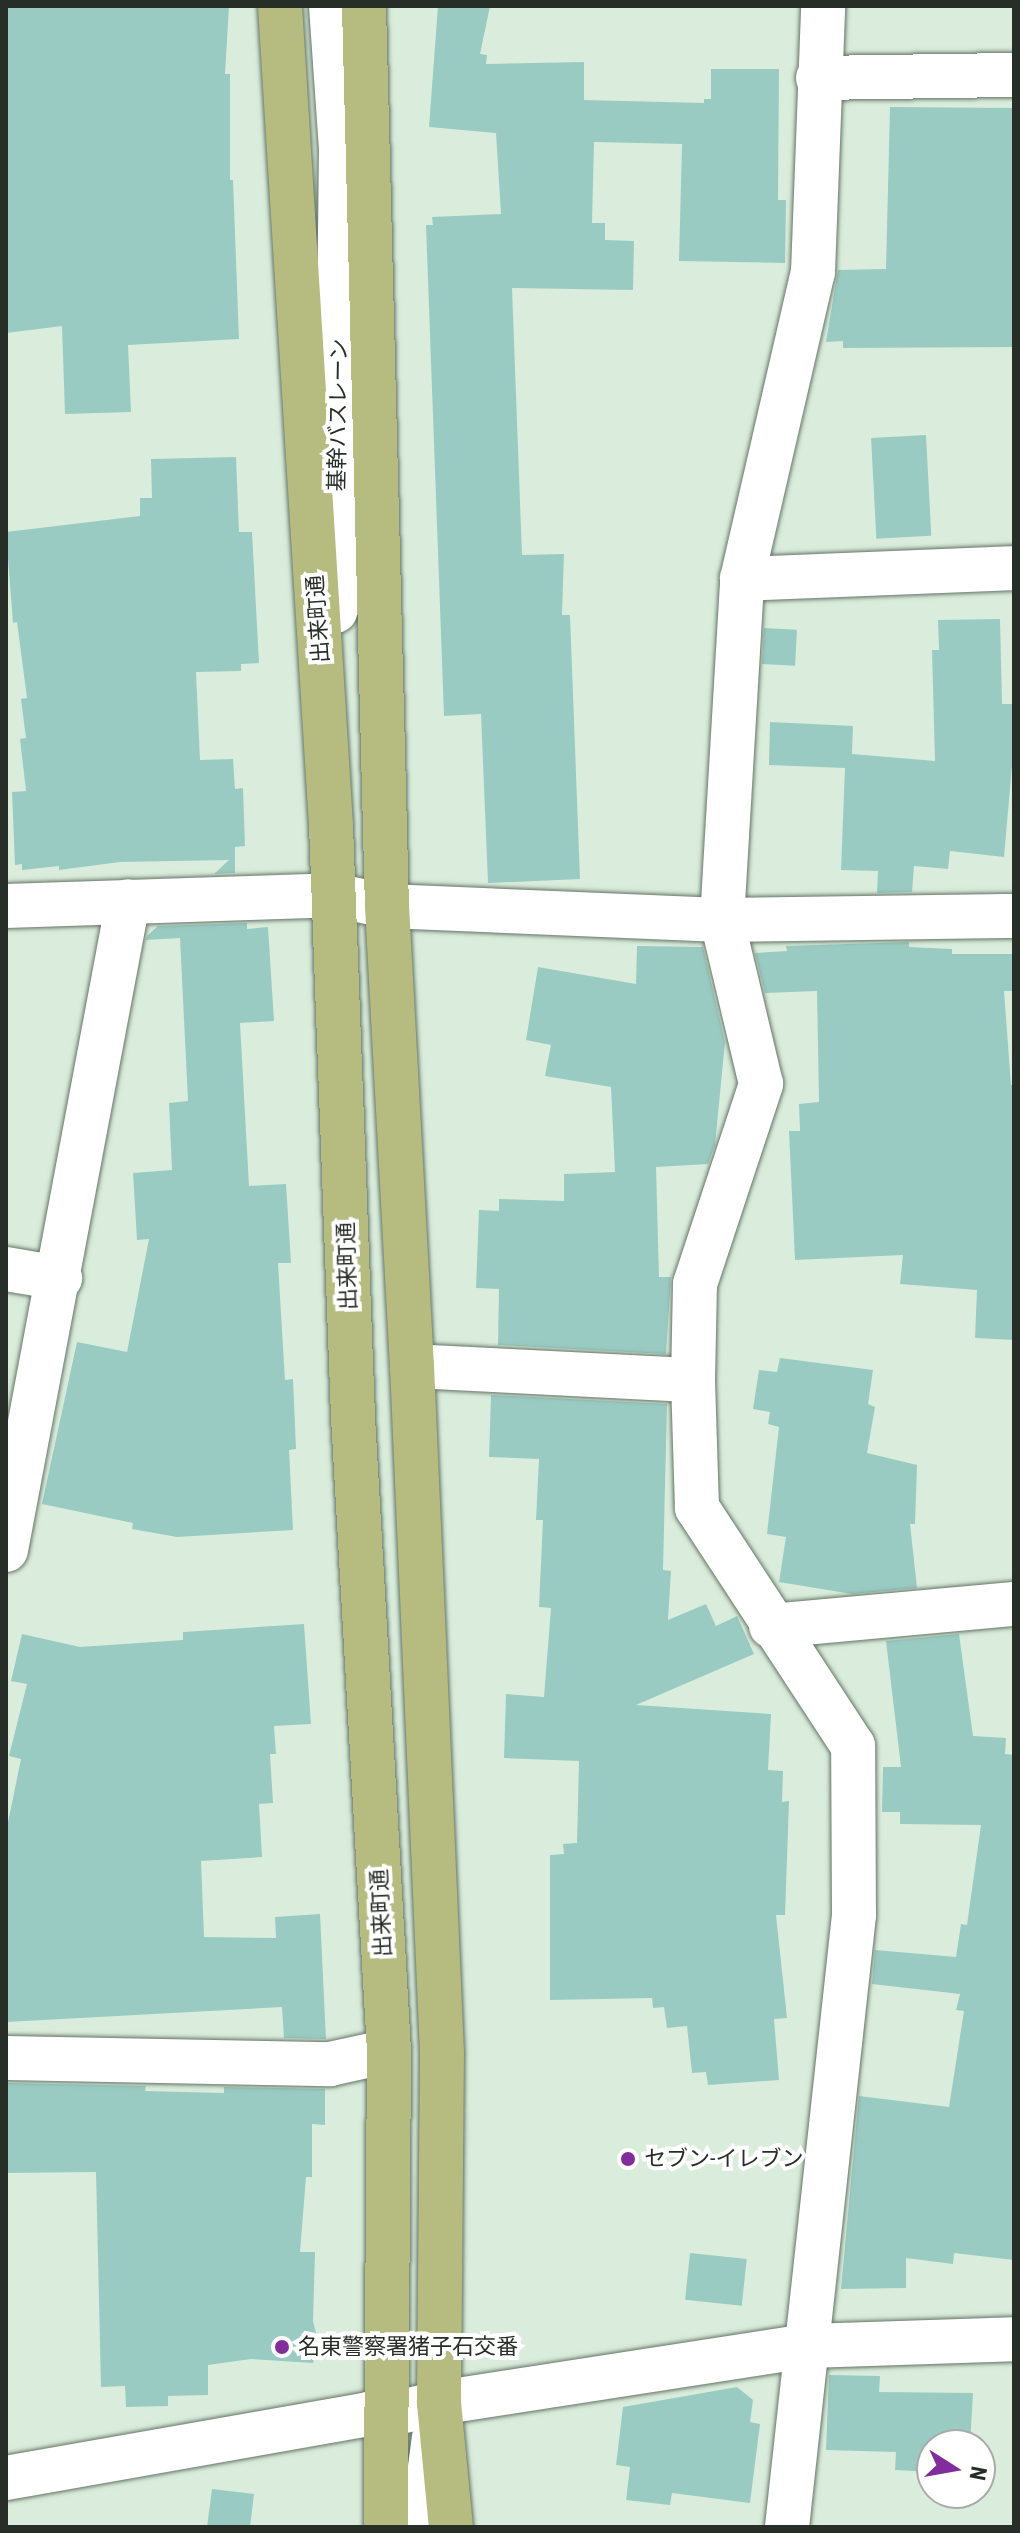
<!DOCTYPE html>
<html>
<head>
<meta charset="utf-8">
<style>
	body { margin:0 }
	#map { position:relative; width:1020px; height:2533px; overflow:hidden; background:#daeddc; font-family:"Roboto Condensed","Noto Sans JP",sans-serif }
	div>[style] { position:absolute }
	.building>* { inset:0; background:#9acbc2; transform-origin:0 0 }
	.roads { filter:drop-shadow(0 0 2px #647566) drop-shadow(0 0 2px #647566) }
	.minor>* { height:44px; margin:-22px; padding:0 22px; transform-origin:22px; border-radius:22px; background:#fff }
	.major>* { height:44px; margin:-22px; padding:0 22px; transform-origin:22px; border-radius:22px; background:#b6bb7f }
	.dots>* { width:22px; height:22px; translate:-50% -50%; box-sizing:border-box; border:4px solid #fff; border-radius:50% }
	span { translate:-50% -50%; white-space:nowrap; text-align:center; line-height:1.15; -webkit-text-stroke:8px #fff; paint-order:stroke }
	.street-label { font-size:22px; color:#272e28 }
	.poi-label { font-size:22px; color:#272e28 }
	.left { translate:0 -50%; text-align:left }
	.frame { position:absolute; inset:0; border:8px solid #272e28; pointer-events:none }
	.north { position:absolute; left:916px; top:2429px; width:80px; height:80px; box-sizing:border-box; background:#fff; border:2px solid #a9aba9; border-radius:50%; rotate:101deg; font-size:22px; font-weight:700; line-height:32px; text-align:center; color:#272e28 }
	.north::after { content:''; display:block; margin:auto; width:28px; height:36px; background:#812d9c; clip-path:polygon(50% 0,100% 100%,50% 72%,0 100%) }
</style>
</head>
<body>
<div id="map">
	<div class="building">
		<i style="clip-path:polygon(6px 6px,229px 6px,225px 74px,230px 74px,230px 180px,233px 180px,239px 339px,128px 345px,131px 412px,65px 414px,62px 326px,6px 333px)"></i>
		<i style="clip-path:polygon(438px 6px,490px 6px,480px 54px,487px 55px,486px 64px,584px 62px,584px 100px,704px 103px,704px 99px,711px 99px,711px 69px,779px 69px,778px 200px,786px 200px,785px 263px,679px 261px,682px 144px,594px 142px,592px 223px,605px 223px,605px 240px,634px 241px,633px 290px,512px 288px,522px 555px,564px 554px,562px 615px,570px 615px,580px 879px,488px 883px,481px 714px,444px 716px,426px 225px,433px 225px,432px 217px,501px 214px,496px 133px,429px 127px)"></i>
		<i style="clip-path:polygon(890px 107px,1014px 108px,1014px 347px,843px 348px,843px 341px,826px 342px,838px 270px,886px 269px)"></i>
		<i style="left:926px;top:435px;width:101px;height:55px;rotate:87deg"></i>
		<i style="clip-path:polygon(236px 457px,239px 532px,252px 532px,259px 663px,241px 664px,241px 671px,196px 672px,200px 760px,233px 759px,235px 789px,243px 788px,245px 846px,235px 847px,235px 873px,214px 874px,229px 860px,120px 862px,59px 870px,59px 866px,22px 870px,22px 864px,15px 865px,12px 792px,26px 791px,20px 739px,26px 738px,21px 699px,27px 698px,17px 622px,13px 623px,6px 532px,140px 516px,140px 498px,152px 498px,151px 459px)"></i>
		<i style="clip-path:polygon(1000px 619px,1002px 704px,1012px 704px,1014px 743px,1004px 857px,950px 851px,948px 869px,914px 866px,912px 892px,877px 893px,878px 871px,841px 870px,845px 768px,769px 765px,770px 722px,853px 726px,852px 754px,935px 761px,932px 650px,939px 650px,938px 620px)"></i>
		<i style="left:764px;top:628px;width:33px;height:36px;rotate:3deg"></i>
		<i style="clip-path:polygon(247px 923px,247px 929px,268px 927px,274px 1021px,240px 1023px,249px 1186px,286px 1184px,291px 1263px,278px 1263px,285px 1380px,293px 1379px,296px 1449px,289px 1450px,293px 1530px,177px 1537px,132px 1529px,133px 1523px,42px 1504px,77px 1342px,127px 1352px,149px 1239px,137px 1240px,133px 1173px,172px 1170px,169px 1103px,188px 1101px,180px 938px,146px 940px,147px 936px,158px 926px)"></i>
		<i style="clip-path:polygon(909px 942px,909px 947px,952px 949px,952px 954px,1013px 954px,1014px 991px,1004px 991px,1011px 1085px,1014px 1085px,1014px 1340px,975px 1338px,977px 1290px,900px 1284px,903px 1255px,795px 1260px,789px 1131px,800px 1131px,799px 1104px,819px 1102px,817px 991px,765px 993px,755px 953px,787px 951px,786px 946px)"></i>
		<i style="clip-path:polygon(637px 946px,703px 947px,725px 1042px,715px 1145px,708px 1164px,656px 1167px,659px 1277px,671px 1277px,666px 1354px,498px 1345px,499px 1289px,476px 1288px,479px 1210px,499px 1211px,499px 1199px,564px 1201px,564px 1174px,615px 1172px,611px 1087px,545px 1076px,551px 1045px,526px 1040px,538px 967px,636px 984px)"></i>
		<i style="clip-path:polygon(780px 1358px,873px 1370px,868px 1404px,875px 1407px,867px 1453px,917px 1465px,915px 1524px,910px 1524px,917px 1588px,852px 1594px,779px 1582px,786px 1537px,767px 1534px,779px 1427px,768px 1424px,770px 1412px,753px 1409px,759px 1370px,777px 1372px)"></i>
		<i style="clip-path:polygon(491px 1395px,667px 1404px,663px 1570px,671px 1571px,668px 1620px,706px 1604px,716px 1626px,737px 1616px,754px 1654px,636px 1705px,771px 1714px,768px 1770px,783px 1771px,782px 1802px,789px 1801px,785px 1915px,776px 1915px,787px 2018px,774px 2019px,779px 2080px,708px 2085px,706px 2072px,692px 2073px,687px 2026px,667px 2028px,664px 2007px,653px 2008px,652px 1998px,550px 2000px,550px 1855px,564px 1854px,563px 1844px,577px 1843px,579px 1761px,504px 1758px,506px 1694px,544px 1697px,551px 1608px,539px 1607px,543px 1520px,536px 1520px,539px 1459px,489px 1457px)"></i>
		<i style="clip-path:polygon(304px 1624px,311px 1724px,274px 1726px,276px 1754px,270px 1754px,273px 1803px,259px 1804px,262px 1857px,201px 1861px,204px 1937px,276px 1938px,275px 1917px,320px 1914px,326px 2039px,284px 2038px,282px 2007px,6px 2022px,6px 1832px,21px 1759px,9px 1756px,27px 1684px,11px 1681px,22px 1634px,80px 1647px,183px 1640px,183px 1632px)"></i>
		<i style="clip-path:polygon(959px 1634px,973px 1736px,1006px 1738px,1005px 1754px,1014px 1755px,1014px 2260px,954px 2253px,953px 2264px,906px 2258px,906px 2288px,841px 2289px,859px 2096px,949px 2107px,964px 2011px,956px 2010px,960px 1994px,872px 1984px,875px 1950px,956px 1957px,961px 1924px,967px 1925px,981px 1825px,900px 1824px,900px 1812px,882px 1812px,883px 1767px,901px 1767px,886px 1641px)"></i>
		<i style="clip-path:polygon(6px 2083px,146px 2086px,145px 2091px,224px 2093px,224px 2087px,325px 2089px,325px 2125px,312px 2124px,312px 2177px,306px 2177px,300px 2252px,315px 2252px,313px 2321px,318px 2341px,313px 2363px,251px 2359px,208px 2365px,208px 2395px,168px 2396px,168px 2406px,126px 2407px,125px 2386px,101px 2387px,96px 2172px,6px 2173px)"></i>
		<i style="left:690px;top:2253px;width:57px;height:47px;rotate:6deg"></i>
		<i style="clip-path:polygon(829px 2375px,880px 2376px,879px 2392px,973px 2393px,970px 2445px,932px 2445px,932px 2472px,895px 2470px,896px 2452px,826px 2450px)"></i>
		<i style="clip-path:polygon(737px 2387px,753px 2400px,750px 2422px,760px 2424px,750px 2503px,672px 2493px,670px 2505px,626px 2500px,630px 2467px,616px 2465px,623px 2407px)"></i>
		<i style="clip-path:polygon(212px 2489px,254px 2494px,250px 2527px,207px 2527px)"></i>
	</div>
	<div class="roads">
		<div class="minor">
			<i style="left:331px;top:6px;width:143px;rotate:86deg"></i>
			<i style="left:341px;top:149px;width:462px;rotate:90.7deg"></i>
			<i style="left:818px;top:78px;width:196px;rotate:-0.9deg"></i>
			<i style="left:742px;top:579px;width:272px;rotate:-2.3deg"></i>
			<i style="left:6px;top:906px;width:327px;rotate:-1.9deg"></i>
			<i style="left:333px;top:895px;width:55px;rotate:11.5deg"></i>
			<i style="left:387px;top:906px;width:335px;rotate:2.4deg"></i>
			<i style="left:722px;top:920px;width:292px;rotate:-0.8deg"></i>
			<i style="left:6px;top:1269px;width:55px;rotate:9.5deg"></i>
			<i style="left:412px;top:1366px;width:281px;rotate:2.9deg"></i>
			<i style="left:6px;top:1550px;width:660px;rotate:-79.35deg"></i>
			<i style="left:771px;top:1626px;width:244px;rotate:-5.2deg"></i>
			<i style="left:6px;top:2058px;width:324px;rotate:1.1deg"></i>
			<i style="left:330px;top:2064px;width:60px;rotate:-12.4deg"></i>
			<i style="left:6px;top:2478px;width:368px;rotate:-10deg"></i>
			<i style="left:368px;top:2414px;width:19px;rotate:3deg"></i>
			<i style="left:387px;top:2415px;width:53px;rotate:-13deg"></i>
			<i style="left:439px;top:2403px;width:373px;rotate:-8.8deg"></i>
			<i style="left:808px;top:2346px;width:206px;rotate:-1.9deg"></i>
			<i style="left:422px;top:2527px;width:91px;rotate:-82.4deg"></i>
			<i style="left:787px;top:2527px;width:616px;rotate:-83.75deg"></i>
			<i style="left:854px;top:1915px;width:169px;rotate:-90.3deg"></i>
			<i style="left:853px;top:1746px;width:285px;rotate:-123.2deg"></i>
			<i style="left:697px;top:1508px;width:128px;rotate:-91.8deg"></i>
			<i style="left:693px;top:1380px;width:96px;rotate:-88.8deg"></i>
			<i style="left:695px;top:1284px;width:211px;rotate:-71.7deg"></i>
			<i style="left:761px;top:1084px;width:169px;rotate:-103.4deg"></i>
			<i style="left:722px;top:920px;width:342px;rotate:-86.6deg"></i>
			<i style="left:742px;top:579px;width:315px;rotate:-77deg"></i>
			<i style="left:813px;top:272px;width:266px;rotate:-87.8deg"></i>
		</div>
		<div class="major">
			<i style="left:280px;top:6px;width:821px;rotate:86.44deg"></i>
			<i style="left:331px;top:825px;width:592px;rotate:87.87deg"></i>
			<i style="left:353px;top:1417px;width:635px;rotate:86.75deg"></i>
			<i style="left:389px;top:2051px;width:476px;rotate:90.4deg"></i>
			<i style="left:364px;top:6px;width:900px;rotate:88.54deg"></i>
			<i style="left:387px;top:906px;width:461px;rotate:86.9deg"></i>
			<i style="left:412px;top:1366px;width:688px;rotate:87.5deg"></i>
			<i style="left:442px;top:2053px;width:350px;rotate:90.5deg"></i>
			<i style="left:439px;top:2403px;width:125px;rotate:84.5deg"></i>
		</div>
	</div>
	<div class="dots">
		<i style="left:628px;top:2159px;background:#812d9c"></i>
		<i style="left:282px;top:2347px;background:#812d9c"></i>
	</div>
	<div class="street-label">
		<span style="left:338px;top:415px;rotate:-89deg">基幹バスレーン</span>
		<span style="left:318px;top:619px;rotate:-94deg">出来町通</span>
		<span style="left:347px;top:1266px;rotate:-92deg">出来町通</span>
		<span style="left:381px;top:1913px;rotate:-93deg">出来町通</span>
	</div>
	<div class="poi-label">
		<span class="left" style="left:644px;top:2159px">セブン-イレブン</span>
		<span class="left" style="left:298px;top:2347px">名東警察署猪子石交番</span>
	</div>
	<div class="frame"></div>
	<div class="north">N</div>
</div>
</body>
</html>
